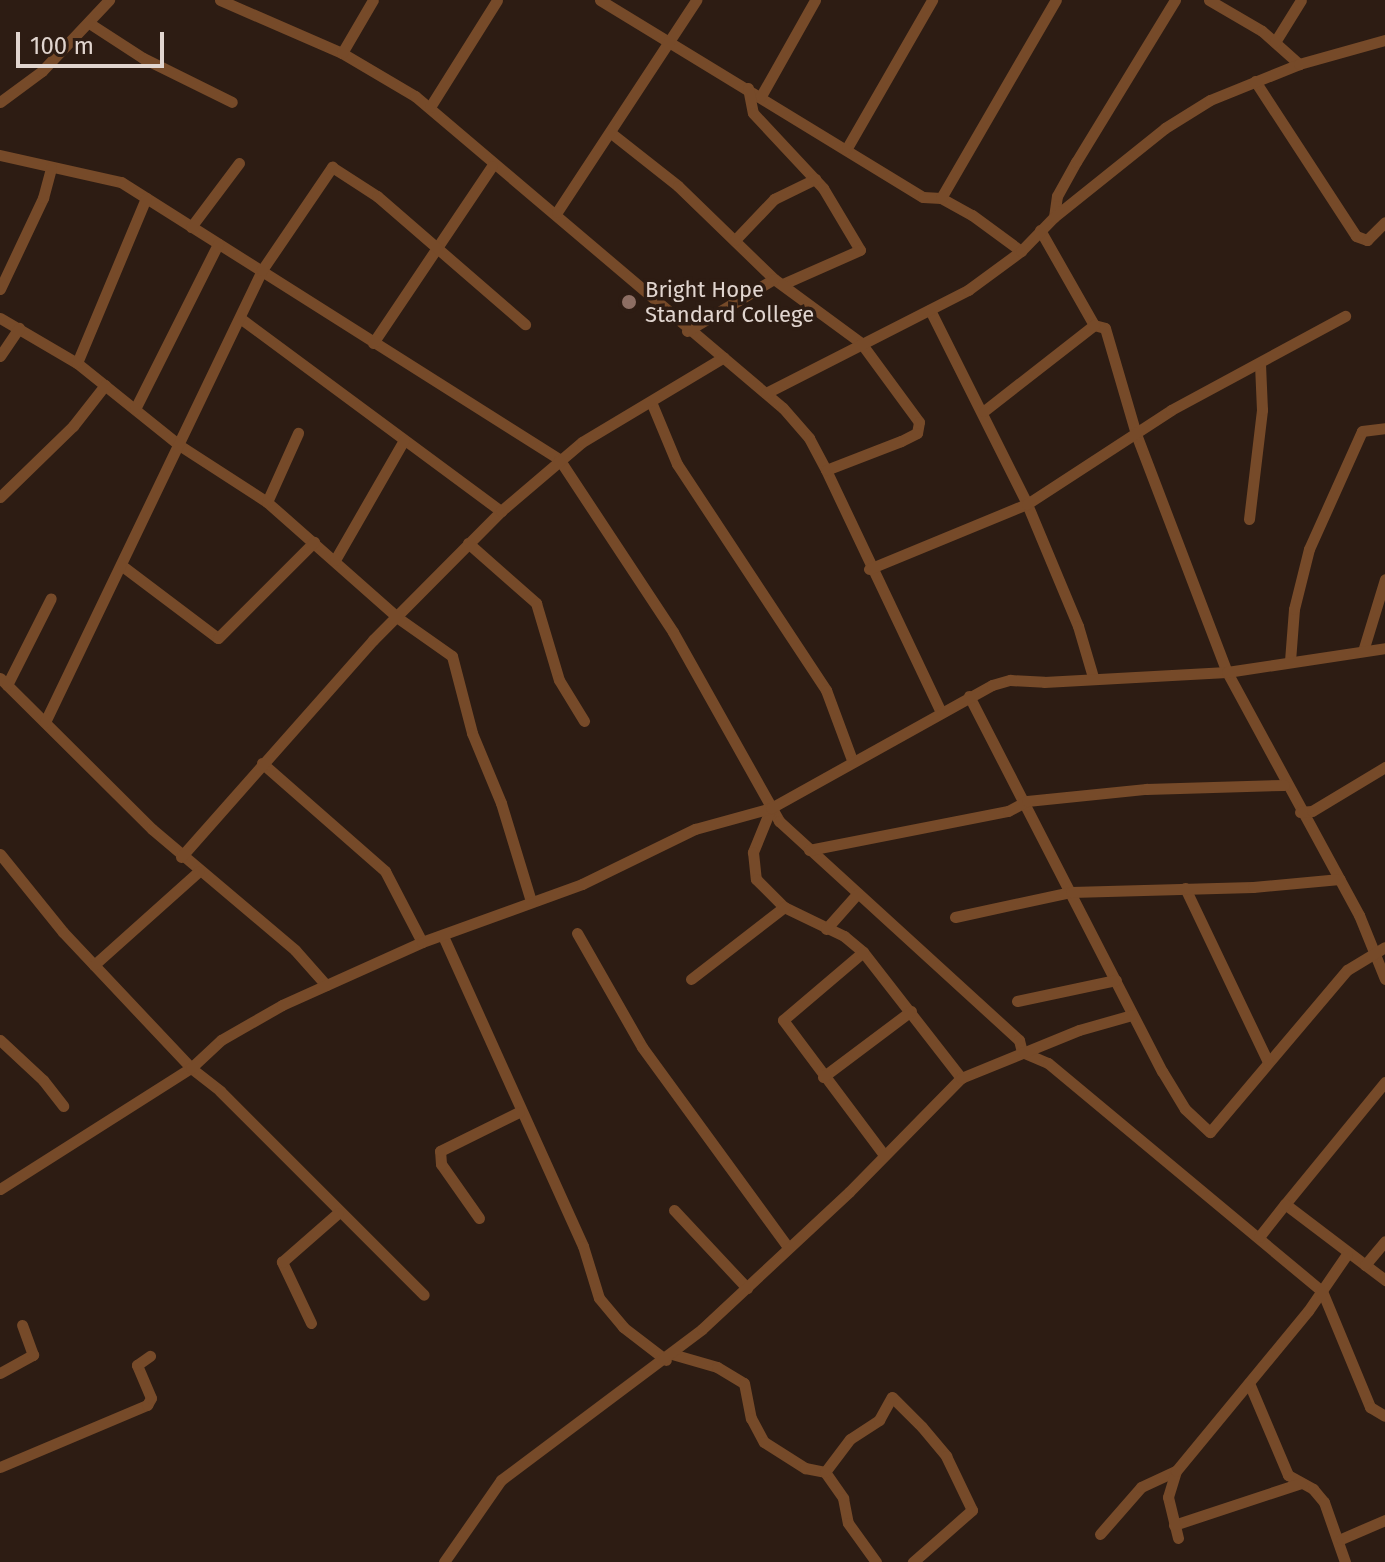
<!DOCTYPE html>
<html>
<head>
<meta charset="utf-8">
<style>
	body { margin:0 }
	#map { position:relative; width:1385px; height:1562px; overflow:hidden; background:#2d1c13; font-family:"Fira Sans",sans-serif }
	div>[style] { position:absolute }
	.street>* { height:11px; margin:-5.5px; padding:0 5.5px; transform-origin:5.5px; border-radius:5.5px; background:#764a29 }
	.dots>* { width:22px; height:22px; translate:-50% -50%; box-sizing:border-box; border:4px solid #2d1c13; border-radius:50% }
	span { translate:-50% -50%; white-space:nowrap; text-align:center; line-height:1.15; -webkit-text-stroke:7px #2d1c13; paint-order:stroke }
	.poi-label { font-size:22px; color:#e1d5cf }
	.left { translate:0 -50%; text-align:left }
	.scale { position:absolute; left:16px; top:32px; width:148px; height:36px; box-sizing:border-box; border:4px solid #e1d5cf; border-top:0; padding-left:10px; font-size:24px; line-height:28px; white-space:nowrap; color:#e1d5cf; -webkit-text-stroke:6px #2d1c13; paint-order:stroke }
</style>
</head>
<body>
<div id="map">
	<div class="street">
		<i style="left:220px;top:0;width:133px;rotate:23.5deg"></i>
		<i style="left:342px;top:53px;width:85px;rotate:30.5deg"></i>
		<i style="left:415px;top:96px;width:482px;rotate:40.3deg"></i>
		<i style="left:783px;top:408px;width:40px;rotate:49deg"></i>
		<i style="left:809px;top:438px;width:36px;rotate:62deg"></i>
		<i style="left:826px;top:470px;width:266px;rotate:64.6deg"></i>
		<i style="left:600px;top:0;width:378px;rotate:31.4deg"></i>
		<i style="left:923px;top:197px;width:18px;rotate:3deg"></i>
		<i style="left:941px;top:198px;width:35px;rotate:29deg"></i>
		<i style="left:972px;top:215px;width:61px;rotate:36.3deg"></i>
		<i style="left:1209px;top:0;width:61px;rotate:30.3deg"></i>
		<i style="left:1262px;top:31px;width:50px;rotate:41.7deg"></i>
		<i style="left:89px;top:23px;width:64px;rotate:32.9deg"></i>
		<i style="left:143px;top:58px;width:99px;rotate:26.3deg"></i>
		<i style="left:1275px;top:42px;width:49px;rotate:-58.2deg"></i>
		<i style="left:342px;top:53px;width:61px;rotate:-59.7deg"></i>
		<i style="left:1255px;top:81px;width:185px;rotate:56.9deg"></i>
		<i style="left:1356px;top:236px;width:12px;rotate:20deg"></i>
		<i style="left:1367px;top:240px;width:25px;rotate:-45deg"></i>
		<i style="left:748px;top:88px;width:25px;rotate:79deg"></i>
		<i style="left:753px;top:113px;width:103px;rotate:47deg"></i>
		<i style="left:823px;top:188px;width:72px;rotate:59.2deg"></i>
		<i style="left:860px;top:250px;width:84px;rotate:156.2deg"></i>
		<i style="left:761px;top:96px;width:110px;rotate:-60.6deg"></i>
		<i style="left:0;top:102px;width:52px;rotate:-36.4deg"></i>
		<i style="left:42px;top:71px;width:98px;rotate:-46.7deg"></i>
		<i style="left:430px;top:107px;width:126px;rotate:-57.9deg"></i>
		<i style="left:611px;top:133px;width:85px;rotate:38.3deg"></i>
		<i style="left:678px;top:186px;width:134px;rotate:44.1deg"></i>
		<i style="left:774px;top:279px;width:108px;rotate:36.3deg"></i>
		<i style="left:861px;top:343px;width:98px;rotate:53.7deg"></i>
		<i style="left:919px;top:422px;width:11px;rotate:100deg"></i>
		<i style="left:917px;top:433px;width:18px;rotate:153deg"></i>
		<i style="left:901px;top:441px;width:80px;rotate:158.9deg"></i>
		<i style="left:847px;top:148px;width:171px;rotate:-60.1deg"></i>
		<i style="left:0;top:155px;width:124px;rotate:12.6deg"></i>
		<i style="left:121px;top:182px;width:518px;rotate:32.31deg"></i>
		<i style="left:559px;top:459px;width:207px;rotate:56.6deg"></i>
		<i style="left:673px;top:632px;width:217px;rotate:60.7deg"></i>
		<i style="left:779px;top:821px;width:325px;rotate:42.4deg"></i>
		<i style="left:1019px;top:1040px;width:12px;rotate:76deg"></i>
		<i style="left:1022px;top:1052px;width:28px;rotate:23deg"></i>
		<i style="left:1048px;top:1063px;width:356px;rotate:39.8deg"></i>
		<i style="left:1322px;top:1291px;width:126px;rotate:67.5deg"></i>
		<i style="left:1370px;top:1407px;width:17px;rotate:31deg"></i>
		<i style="left:941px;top:198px;width:229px;rotate:-59.9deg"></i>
		<i style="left:557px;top:212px;width:254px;rotate:-56.7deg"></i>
		<i style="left:1054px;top:217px;width:21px;rotate:-82deg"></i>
		<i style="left:1057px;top:196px;width:39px;rotate:-61deg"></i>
		<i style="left:1076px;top:162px;width:190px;rotate:-58.6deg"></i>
		<i style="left:191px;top:227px;width:80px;rotate:-53.1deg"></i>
		<i style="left:1040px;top:230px;width:109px;rotate:60.4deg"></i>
		<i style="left:1094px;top:325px;width:11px;rotate:15deg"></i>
		<i style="left:1105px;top:328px;width:110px;rotate:73.7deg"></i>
		<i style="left:1136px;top:434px;width:255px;rotate:69.1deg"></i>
		<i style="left:1227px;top:672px;width:277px;rotate:61.5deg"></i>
		<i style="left:1359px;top:915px;width:69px;rotate:67.9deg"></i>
		<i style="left:735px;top:240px;width:57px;rotate:-46.4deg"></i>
		<i style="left:774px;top:199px;width:46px;rotate:-26deg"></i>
		<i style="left:0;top:289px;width:101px;rotate:-64.7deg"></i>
		<i style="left:43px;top:198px;width:31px;rotate:-75deg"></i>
		<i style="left:930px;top:310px;width:217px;rotate:63.4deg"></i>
		<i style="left:1027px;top:504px;width:132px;rotate:67.3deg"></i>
		<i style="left:1078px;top:626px;width:53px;rotate:73.6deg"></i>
		<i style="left:0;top:318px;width:89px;rotate:30.3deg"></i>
		<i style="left:77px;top:363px;width:131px;rotate:38.8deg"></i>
		<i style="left:179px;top:445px;width:105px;rotate:32.9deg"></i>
		<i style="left:267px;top:502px;width:175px;rotate:41.5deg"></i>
		<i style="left:398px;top:618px;width:66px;rotate:35.1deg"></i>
		<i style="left:452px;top:656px;width:80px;rotate:75.4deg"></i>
		<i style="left:472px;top:733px;width:76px;rotate:67.5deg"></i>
		<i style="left:501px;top:803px;width:102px;rotate:73deg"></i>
		<i style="left:240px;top:318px;width:325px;rotate:36.5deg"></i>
		<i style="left:687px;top:331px;width:101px;rotate:-30.9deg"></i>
		<i style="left:373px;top:343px;width:213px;rotate:-56.1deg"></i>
		<i style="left:0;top:356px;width:34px;rotate:-56deg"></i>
		<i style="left:77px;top:363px;width:179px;rotate:-67.3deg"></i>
		<i style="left:766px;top:393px;width:227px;rotate:-27deg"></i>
		<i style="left:968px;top:290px;width:66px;rotate:-36.3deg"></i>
		<i style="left:1021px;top:251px;width:47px;rotate:-45.9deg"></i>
		<i style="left:1054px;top:217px;width:142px;rotate:-38.7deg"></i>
		<i style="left:1165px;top:128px;width:53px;rotate:-31.9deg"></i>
		<i style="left:1210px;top:100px;width:96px;rotate:-22deg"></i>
		<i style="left:1299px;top:64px;width:89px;rotate:-15.6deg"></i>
		<i style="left:652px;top:404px;width:65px;rotate:67.4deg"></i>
		<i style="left:677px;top:464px;width:271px;rotate:56.6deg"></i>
		<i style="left:826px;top:690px;width:75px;rotate:69.6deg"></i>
		<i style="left:135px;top:409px;width:185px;rotate:-63.3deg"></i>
		<i style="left:984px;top:411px;width:140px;rotate:-38deg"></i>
		<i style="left:0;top:497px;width:102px;rotate:-44.2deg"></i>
		<i style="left:73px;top:426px;width:52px;rotate:-52deg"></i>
		<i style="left:267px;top:502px;width:76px;rotate:-65.8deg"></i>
		<i style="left:1249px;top:519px;width:110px;rotate:-83.2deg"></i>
		<i style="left:1262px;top:410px;width:45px;rotate:-92.5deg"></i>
		<i style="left:468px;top:543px;width:91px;rotate:41.4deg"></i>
		<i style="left:536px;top:603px;width:80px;rotate:73.4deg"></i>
		<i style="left:559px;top:680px;width:48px;rotate:58.6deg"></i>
		<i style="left:335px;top:560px;width:138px;rotate:-60.1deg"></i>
		<i style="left:121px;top:565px;width:121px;rotate:37deg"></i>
		<i style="left:218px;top:638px;width:136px;rotate:-45deg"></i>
		<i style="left:869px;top:569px;width:171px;rotate:-22.4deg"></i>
		<i style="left:1027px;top:504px;width:172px;rotate:-33.1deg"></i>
		<i style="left:1171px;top:410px;width:198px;rotate:-28.4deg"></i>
		<i style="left:1363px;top:651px;width:75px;rotate:-73deg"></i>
		<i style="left:1290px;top:661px;width:52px;rotate:-85.6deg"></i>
		<i style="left:1294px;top:609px;width:62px;rotate:-76deg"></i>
		<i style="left:1309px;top:549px;width:129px;rotate:-65.8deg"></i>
		<i style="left:1362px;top:431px;width:23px;rotate:-7deg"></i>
		<i style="left:0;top:678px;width:214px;rotate:44.8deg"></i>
		<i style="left:152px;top:829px;width:187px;rotate:40.2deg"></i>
		<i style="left:295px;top:950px;width:47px;rotate:48.5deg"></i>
		<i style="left:7px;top:685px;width:97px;rotate:-63.2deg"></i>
		<i style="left:969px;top:696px;width:422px;rotate:62.8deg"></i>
		<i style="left:1162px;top:1071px;width:44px;rotate:58.8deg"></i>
		<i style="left:1185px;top:1109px;width:34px;rotate:43deg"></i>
		<i style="left:1210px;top:1132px;width:212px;rotate:-49.8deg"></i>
		<i style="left:1347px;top:970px;width:44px;rotate:-31.2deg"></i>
		<i style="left:45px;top:722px;width:501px;rotate:-64.35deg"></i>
		<i style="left:262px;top:270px;width:125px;rotate:-55.8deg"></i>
		<i style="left:332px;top:167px;width:54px;rotate:32.8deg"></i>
		<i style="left:377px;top:196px;width:196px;rotate:40.9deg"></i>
		<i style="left:262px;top:763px;width:164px;rotate:41.3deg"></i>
		<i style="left:385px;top:871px;width:80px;rotate:62.5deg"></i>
		<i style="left:771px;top:808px;width:48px;rotate:112.2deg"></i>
		<i style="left:753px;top:852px;width:27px;rotate:84deg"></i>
		<i style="left:756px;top:879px;width:40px;rotate:45deg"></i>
		<i style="left:784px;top:907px;width:67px;rotate:25.8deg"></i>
		<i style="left:844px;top:936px;width:25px;rotate:40deg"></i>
		<i style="left:863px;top:952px;width:160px;rotate:52.1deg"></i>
		<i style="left:1300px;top:812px;width:12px;rotate:-5deg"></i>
		<i style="left:1312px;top:811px;width:85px;rotate:-31.1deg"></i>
		<i style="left:809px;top:850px;width:203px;rotate:-11.1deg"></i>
		<i style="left:1008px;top:811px;width:21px;rotate:-28deg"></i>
		<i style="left:1027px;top:801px;width:120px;rotate:-5.8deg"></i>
		<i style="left:1146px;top:789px;width:138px;rotate:-1.7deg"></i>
		<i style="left:0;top:854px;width:100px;rotate:51.1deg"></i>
		<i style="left:63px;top:932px;width:187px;rotate:46.7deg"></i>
		<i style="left:191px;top:1068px;width:37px;rotate:38deg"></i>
		<i style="left:220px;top:1091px;width:288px;rotate:45deg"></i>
		<i style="left:181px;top:857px;width:290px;rotate:-48.5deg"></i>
		<i style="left:373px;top:640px;width:182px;rotate:-45.2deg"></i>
		<i style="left:501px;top:511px;width:106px;rotate:-40.4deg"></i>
		<i style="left:582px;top:442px;width:165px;rotate:-30.9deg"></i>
		<i style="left:1185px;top:888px;width:193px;rotate:64.5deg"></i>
		<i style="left:955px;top:917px;width:119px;rotate:-12.2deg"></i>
		<i style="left:1071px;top:892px;width:182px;rotate:-1.6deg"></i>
		<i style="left:1253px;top:887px;width:87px;rotate:-5.3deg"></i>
		<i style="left:826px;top:929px;width:47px;rotate:-48.5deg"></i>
		<i style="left:577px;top:933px;width:131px;rotate:60.3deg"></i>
		<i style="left:642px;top:1047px;width:248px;rotate:53.9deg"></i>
		<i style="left:443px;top:936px;width:340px;rotate:65.7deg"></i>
		<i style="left:583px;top:1246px;width:54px;rotate:72.9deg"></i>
		<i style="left:599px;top:1298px;width:38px;rotate:50deg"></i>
		<i style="left:623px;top:1327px;width:54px;rotate:37.5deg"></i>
		<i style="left:863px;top:952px;width:105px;rotate:139.6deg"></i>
		<i style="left:783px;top:1020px;width:169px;rotate:53.2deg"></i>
		<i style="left:94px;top:965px;width:140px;rotate:-41.8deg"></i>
		<i style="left:691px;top:979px;width:118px;rotate:-37.7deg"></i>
		<i style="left:1017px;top:1001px;width:101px;rotate:-12deg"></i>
		<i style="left:0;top:1040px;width:59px;rotate:42.9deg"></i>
		<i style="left:43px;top:1080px;width:33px;rotate:52deg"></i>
		<i style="left:823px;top:1077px;width:110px;rotate:-36.9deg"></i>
		<i style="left:1385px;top:1082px;width:158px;rotate:129.3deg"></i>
		<i style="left:1285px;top:1204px;width:126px;rotate:37.2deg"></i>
		<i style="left:0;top:1189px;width:226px;rotate:-32.4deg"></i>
		<i style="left:191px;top:1068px;width:41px;rotate:-43deg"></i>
		<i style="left:221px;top:1040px;width:70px;rotate:-29.8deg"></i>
		<i style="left:282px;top:1005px;width:154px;rotate:-24.2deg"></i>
		<i style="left:422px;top:942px;width:170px;rotate:-19.9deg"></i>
		<i style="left:582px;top:884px;width:126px;rotate:-26deg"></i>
		<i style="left:695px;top:829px;width:79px;rotate:-15.4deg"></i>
		<i style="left:771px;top:808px;width:253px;rotate:-29.1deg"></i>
		<i style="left:992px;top:685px;width:19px;rotate:-16deg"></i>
		<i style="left:1010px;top:680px;width:34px;rotate:3deg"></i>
		<i style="left:1044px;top:682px;width:183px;rotate:-3.1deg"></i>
		<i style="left:1227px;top:672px;width:160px;rotate:-8.6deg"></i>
		<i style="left:674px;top:1210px;width:107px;rotate:46.9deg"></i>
		<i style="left:479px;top:1218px;width:66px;rotate:-125.1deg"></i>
		<i style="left:441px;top:1164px;width:13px;rotate:-94deg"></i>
		<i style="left:440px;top:1151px;width:88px;rotate:-26.3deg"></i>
		<i style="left:1259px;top:1237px;width:42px;rotate:-51.8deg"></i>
		<i style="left:1365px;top:1265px;width:31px;rotate:-50deg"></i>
		<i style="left:311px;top:1323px;width:68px;rotate:-115.4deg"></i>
		<i style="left:282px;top:1262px;width:74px;rotate:-41.2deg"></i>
		<i style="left:672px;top:1354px;width:47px;rotate:16.1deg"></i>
		<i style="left:717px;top:1367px;width:31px;rotate:31deg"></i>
		<i style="left:744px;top:1383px;width:36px;rotate:79deg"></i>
		<i style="left:751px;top:1418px;width:27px;rotate:62deg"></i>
		<i style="left:764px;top:1442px;width:49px;rotate:32.4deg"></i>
		<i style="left:805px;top:1468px;width:20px;rotate:11deg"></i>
		<i style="left:825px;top:1472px;width:32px;rotate:55deg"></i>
		<i style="left:843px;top:1498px;width:25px;rotate:79deg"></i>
		<i style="left:848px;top:1523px;width:48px;rotate:54.3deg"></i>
		<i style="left:0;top:1373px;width:38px;rotate:-29deg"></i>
		<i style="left:33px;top:1355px;width:32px;rotate:-110deg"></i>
		<i style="left:1249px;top:1383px;width:100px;rotate:67deg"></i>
		<i style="left:1288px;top:1475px;width:29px;rotate:29deg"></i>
		<i style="left:1313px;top:1489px;width:17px;rotate:50deg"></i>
		<i style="left:1324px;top:1502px;width:64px;rotate:70.7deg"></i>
		<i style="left:0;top:1467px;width:160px;rotate:-22.9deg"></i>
		<i style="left:147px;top:1405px;width:8px;rotate:-60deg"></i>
		<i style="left:151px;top:1398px;width:36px;rotate:-113deg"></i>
		<i style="left:137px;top:1365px;width:16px;rotate:-35deg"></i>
		<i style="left:825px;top:1472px;width:41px;rotate:-52.9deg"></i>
		<i style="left:850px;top:1439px;width:35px;rotate:-33deg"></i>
		<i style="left:879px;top:1420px;width:26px;rotate:-61deg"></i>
		<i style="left:892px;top:1397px;width:42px;rotate:45deg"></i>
		<i style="left:922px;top:1427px;width:38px;rotate:50deg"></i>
		<i style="left:946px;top:1456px;width:60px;rotate:64.3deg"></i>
		<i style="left:972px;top:1510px;width:79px;rotate:138.6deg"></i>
		<i style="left:1174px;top:1525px;width:134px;rotate:-18.3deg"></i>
		<i style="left:1100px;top:1534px;width:62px;rotate:-48.9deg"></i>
		<i style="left:1141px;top:1487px;width:38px;rotate:-25deg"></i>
		<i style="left:1178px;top:1538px;width:42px;rotate:-103.7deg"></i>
		<i style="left:1168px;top:1497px;width:27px;rotate:-73deg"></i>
		<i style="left:1176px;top:1471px;width:207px;rotate:-50.5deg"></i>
		<i style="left:1308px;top:1311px;width:69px;rotate:-55.6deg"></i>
		<i style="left:1341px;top:1539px;width:48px;rotate:-23.4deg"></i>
		<i style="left:444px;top:1562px;width:100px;rotate:-55.2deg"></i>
		<i style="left:501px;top:1480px;width:251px;rotate:-36.9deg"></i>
		<i style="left:702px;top:1329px;width:201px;rotate:-43deg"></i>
		<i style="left:849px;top:1192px;width:160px;rotate:-45.5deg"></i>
		<i style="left:961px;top:1078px;width:127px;rotate:-22.1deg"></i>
		<i style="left:1079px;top:1030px;width:55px;rotate:-15.8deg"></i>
	</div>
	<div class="dots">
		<i style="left:629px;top:302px;background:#8d6e63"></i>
	</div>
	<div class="poi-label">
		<span class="left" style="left:645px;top:302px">Bright Hope<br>Standard College</span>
	</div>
	<div class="scale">100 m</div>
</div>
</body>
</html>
